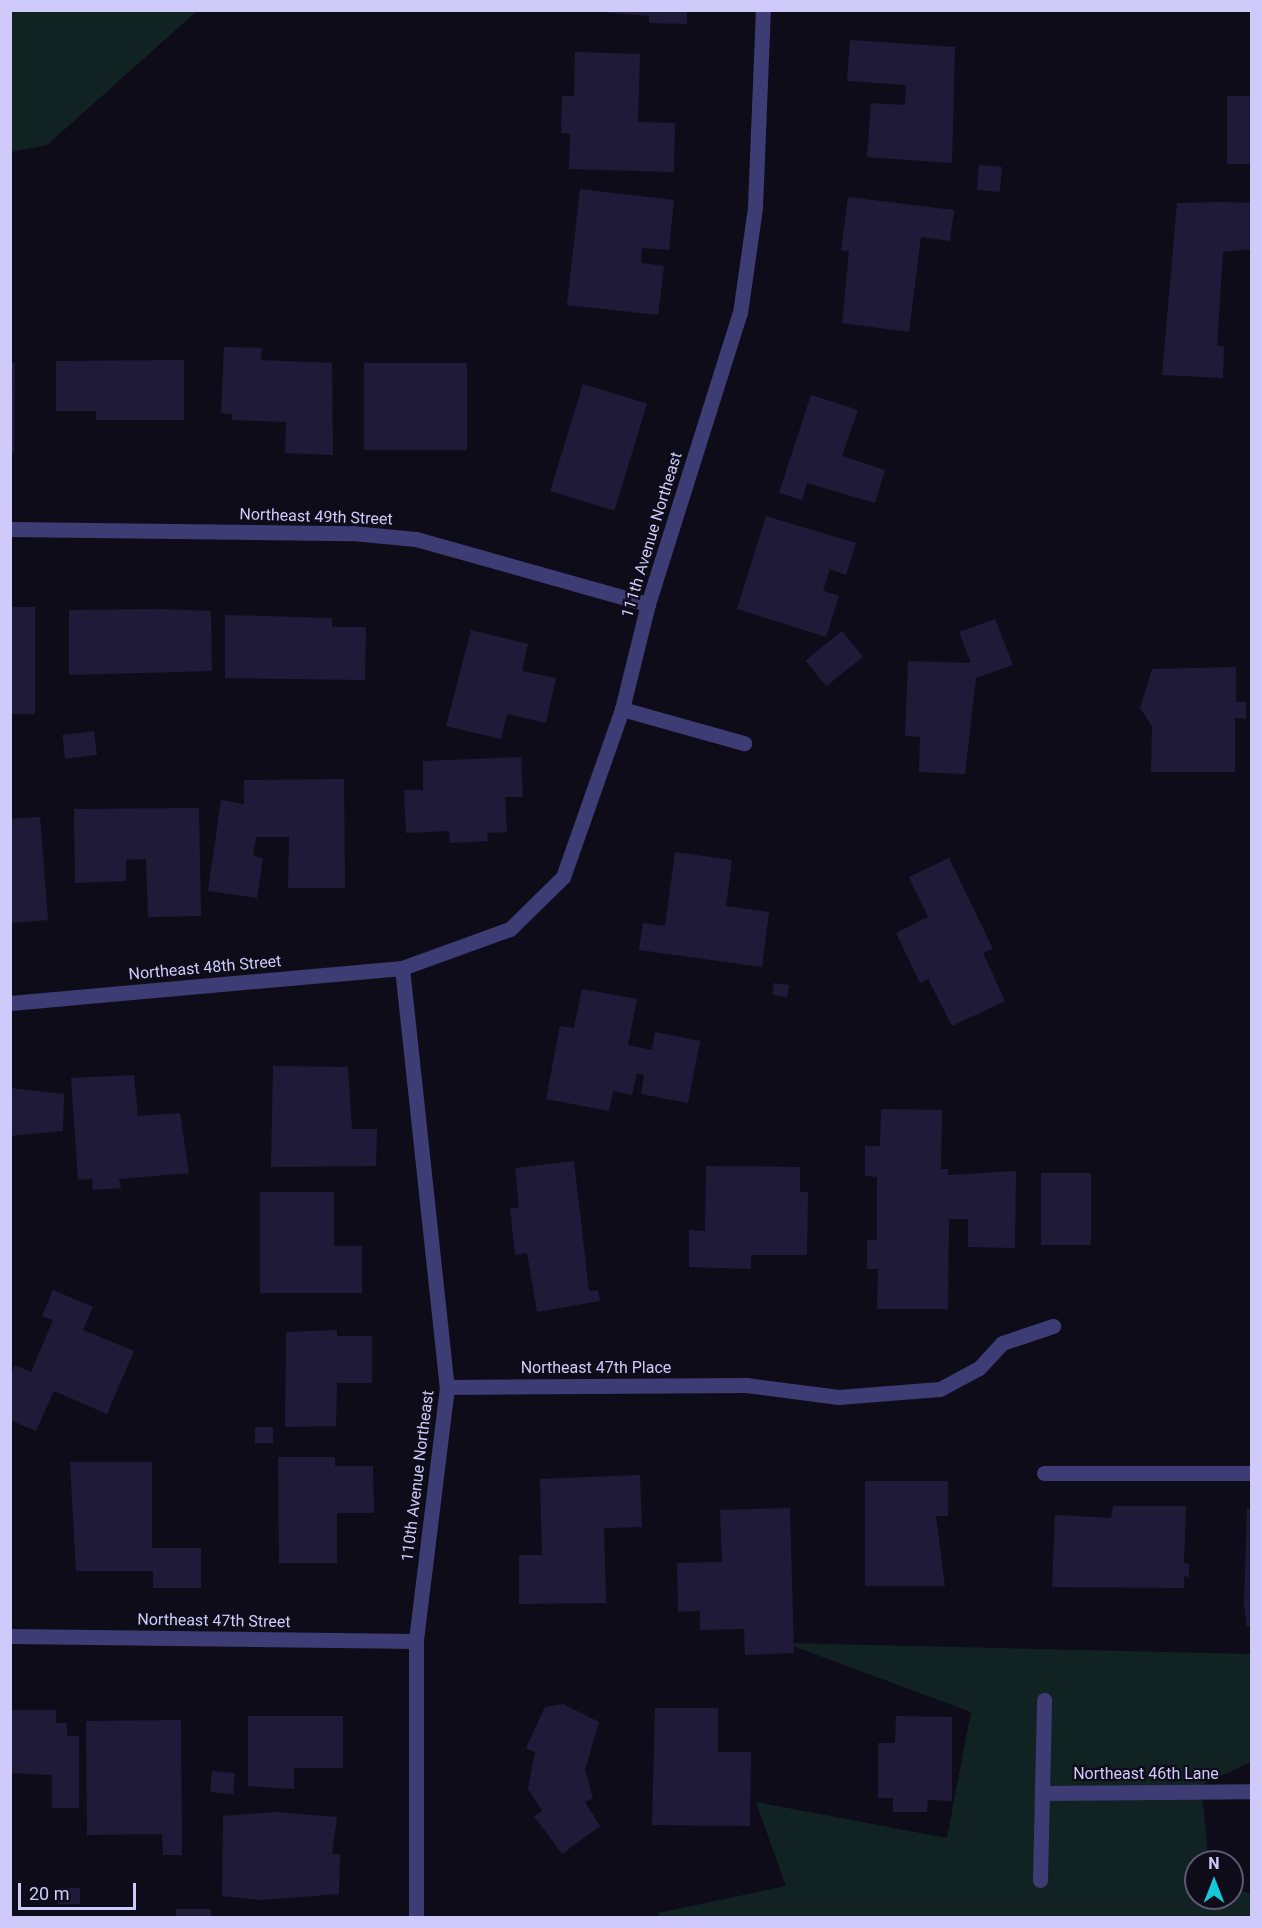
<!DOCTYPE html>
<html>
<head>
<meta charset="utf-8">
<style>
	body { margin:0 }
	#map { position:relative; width:1262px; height:1928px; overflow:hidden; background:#0f0c1a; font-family:Roboto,sans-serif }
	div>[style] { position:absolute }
	.green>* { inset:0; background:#102322 }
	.building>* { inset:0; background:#201a39; transform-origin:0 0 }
	.service>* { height:15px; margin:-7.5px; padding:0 7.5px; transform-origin:7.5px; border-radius:7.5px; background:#3e3c74 }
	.minor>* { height:15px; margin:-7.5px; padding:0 7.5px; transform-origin:7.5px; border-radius:7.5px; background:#3e3c74 }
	span { translate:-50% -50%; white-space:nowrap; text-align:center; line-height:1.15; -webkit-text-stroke:4.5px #0f0c1a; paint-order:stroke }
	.street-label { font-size:16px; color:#cfcafa }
	.frame { position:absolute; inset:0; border:12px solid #cfcafa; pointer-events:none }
	.north { position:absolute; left:1184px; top:1850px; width:60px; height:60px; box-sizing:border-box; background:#0f0c1a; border:2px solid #5c5874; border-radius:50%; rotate:0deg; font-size:16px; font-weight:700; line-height:24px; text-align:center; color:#cfcafa }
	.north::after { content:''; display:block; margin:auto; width:21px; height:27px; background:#16c8da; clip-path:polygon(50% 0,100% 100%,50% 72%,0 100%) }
	.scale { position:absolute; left:18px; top:1883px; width:118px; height:27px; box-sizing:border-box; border:3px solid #cfcafa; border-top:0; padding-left:8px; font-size:18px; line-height:21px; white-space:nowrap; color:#cfcafa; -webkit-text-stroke:4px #0f0c1a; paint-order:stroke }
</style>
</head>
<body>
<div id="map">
	<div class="green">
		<i style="clip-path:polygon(11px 10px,197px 10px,197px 11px,47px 145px,11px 152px)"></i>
		<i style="clip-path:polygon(785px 1643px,1251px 1654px,1251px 1762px,1201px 1785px,1209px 1862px,1196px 1862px,1196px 1898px,1232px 1898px,1232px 1888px,1251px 1894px,1251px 1917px,661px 1918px,658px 1913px,786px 1886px,756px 1802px,947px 1838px,971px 1712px)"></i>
	</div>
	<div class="building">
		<i style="clip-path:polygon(578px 10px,687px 10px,687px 24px,649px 23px,649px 16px)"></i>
		<i style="clip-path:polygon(850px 40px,955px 47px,952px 163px,867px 157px,871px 103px,905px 105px,906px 85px,847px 81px)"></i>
		<i style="clip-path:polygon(575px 52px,640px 54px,638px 122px,675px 123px,674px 172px,569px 169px,570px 134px,561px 133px,562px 96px,574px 96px)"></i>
		<i style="left:1227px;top:96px;width:25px;height:68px"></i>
		<i style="left:979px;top:165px;width:23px;height:25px;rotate:5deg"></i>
		<i style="clip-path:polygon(580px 189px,674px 200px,669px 250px,642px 248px,641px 263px,664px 266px,658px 315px,567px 305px)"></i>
		<i style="clip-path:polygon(848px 197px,954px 210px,950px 241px,921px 237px,909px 332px,842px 323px,849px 251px,841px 250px)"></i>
		<i style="clip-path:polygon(1222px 202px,1252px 203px,1252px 249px,1223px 252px,1217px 346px,1224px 346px,1223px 378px,1162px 375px,1177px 203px)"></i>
		<i style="clip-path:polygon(224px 347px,262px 348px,261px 360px,332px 363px,333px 455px,285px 453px,286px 422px,232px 420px,232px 414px,221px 413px)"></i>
		<i style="clip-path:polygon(184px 360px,184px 420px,96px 420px,96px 411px,56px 411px,56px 361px)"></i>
		<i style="clip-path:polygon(10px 363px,15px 363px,14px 453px,10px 453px)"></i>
		<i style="left:364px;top:363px;width:103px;height:87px"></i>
		<i style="left:583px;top:384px;width:67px;height:112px;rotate:17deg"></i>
		<i style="clip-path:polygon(811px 395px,858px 410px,842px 456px,885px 470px,875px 503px,807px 483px,802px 500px,779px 493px)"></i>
		<i style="clip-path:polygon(766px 516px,856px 543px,846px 575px,830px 569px,823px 591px,839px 596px,826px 637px,737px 609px)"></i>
		<i style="left:10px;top:607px;width:25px;height:107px"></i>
		<i style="clip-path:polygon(159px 609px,211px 611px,212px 671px,69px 675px,69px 610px)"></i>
		<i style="clip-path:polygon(225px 615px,332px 618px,332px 627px,366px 627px,365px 680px,225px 678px)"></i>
		<i style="clip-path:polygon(995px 619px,1013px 665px,976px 678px,965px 774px,919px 772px,920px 737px,905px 736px,908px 661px,971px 663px,959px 632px)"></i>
		<i style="clip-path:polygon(471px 630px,528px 644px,522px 671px,556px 678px,546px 723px,507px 714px,501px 739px,446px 726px)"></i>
		<i style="left:842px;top:631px;width:33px;height:47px;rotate:51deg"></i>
		<i style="clip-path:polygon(1236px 667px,1236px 702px,1246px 702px,1246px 719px,1235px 718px,1235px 772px,1151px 772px,1152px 726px,1140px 708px,1152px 669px)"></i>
		<i style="left:94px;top:731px;width:24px;height:32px;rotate:83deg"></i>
		<i style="clip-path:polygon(521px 757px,523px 797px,505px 797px,507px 832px,487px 833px,488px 841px,450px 843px,449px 831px,406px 833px,404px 790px,423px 790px,423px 761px)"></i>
		<i style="clip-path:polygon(344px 779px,345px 888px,288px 888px,289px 837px,256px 837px,253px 856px,263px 858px,257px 898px,208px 891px,221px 800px,244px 804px,244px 780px)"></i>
		<i style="clip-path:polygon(199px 808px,201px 916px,148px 917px,146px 859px,126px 860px,126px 881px,75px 883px,74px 809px)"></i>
		<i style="clip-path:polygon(40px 817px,48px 920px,10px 923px,10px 819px)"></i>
		<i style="clip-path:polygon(675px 852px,732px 860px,726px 906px,769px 912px,762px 967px,639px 950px,643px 923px,665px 926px)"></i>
		<i style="clip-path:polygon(949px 858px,993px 949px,983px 953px,1005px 1001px,952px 1026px,928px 979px,920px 983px,896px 933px,928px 917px,909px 877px)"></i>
		<i style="left:774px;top:983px;width:15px;height:12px;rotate:8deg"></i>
		<i style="clip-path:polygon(582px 989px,637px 999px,628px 1045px,652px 1050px,655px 1032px,700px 1041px,688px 1103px,641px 1094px,644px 1075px,637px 1073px,632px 1095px,613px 1091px,609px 1111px,546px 1099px,560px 1026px,574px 1028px)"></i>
		<i style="clip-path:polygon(273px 1066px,348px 1067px,352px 1129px,377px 1129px,376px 1166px,271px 1167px)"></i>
		<i style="clip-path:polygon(134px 1075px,138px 1116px,180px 1113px,189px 1173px,119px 1179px,121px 1188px,93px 1190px,92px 1179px,78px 1180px,71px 1078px)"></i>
		<i style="clip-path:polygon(10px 1088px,64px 1094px,63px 1131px,10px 1136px)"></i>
		<i style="clip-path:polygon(881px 1109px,942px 1110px,941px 1169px,948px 1169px,948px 1175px,1016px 1171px,1015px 1248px,968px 1247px,968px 1219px,949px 1219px,948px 1309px,877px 1309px,878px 1269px,867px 1269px,867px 1240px,877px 1240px,877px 1177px,865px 1176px,865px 1146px,880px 1146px)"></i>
		<i style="clip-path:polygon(574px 1161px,589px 1291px,598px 1290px,600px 1301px,537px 1312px,527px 1253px,515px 1255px,510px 1208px,519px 1208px,515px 1168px)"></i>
		<i style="clip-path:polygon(706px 1166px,800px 1167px,800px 1192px,808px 1192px,807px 1255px,751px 1255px,751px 1269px,689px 1267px,689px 1230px,705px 1231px)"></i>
		<i style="left:1041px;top:1173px;width:50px;height:72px"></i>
		<i style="clip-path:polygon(260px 1192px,334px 1192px,334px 1246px,362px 1246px,362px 1293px,260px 1293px)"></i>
		<i style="clip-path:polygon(53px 1290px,93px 1307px,83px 1330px,134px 1351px,107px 1414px,54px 1391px,36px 1431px,10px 1420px,10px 1375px,15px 1365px,31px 1372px,53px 1320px,42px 1316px)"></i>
		<i style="clip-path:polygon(337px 1330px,337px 1336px,372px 1336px,372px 1383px,337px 1383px,336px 1426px,285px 1427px,286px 1332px)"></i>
		<i style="left:255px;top:1427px;width:18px;height:16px"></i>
		<i style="clip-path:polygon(278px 1457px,335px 1457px,335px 1466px,373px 1466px,374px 1513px,337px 1513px,337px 1563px,279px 1563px)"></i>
		<i style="clip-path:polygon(70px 1462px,152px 1462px,152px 1548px,201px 1548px,201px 1588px,153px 1588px,153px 1571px,76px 1571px)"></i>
		<i style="clip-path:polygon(640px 1475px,642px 1527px,604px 1528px,606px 1603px,519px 1604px,519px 1555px,542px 1555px,540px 1479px)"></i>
		<i style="clip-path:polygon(865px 1481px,948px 1481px,948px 1516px,936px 1516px,945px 1586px,865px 1586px)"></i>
		<i style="clip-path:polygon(1113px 1506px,1186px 1506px,1184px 1563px,1189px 1564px,1189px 1577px,1184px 1576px,1184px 1588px,1052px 1587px,1055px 1515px,1111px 1518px)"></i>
		<i style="clip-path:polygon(790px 1508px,794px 1653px,745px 1655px,744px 1629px,700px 1630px,700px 1611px,678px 1612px,677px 1563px,722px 1562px,720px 1510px)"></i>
		<i style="clip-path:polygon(1247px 1509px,1252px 1509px,1252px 1626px,1247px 1626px,1244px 1605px)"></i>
		<i style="clip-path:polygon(563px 1704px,599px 1722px,585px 1770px,593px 1798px,585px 1802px,600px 1826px,562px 1854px,534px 1816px,542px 1811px,528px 1789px,535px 1752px,526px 1748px,545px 1707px)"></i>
		<i style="clip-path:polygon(655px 1708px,718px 1708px,718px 1752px,751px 1752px,750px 1826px,652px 1825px)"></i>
		<i style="clip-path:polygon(10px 1710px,56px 1710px,56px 1723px,67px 1723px,67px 1736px,79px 1736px,79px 1808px,52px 1808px,52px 1775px,10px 1773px)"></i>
		<i style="clip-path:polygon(248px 1716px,343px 1716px,343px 1768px,294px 1768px,294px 1789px,248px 1786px)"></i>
		<i style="clip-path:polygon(896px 1716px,952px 1717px,952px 1801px,928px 1800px,927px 1812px,893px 1812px,893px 1798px,878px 1798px,878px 1743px,895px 1743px)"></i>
		<i style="clip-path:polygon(181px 1720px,182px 1855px,163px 1855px,162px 1834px,87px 1835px,86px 1721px)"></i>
		<i style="left:212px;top:1771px;width:23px;height:21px;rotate:5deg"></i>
		<i style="clip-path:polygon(275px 1812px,337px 1817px,332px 1854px,340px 1854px,339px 1894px,261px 1900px,222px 1896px,223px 1816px)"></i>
		<i style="left:58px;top:1888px;width:22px;height:16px"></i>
		<i style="left:176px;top:1909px;width:35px;height:9px"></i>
	</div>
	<div class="service">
		<i style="left:746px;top:1385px;width:93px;rotate:7.4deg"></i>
		<i style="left:838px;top:1397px;width:102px;rotate:-4.5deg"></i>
		<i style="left:940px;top:1389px;width:44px;rotate:-28.3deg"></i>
		<i style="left:979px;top:1368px;width:34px;rotate:-47deg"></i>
		<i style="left:1002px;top:1343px;width:54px;rotate:-18.4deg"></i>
		<i style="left:1044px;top:1473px;width:208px"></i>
		<i style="left:1042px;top:1793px;width:210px;rotate:-0.5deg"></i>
		<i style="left:1040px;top:1880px;width:180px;rotate:-88.7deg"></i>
	</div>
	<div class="minor">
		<i style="left:10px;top:529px;width:342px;rotate:0.7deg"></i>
		<i style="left:352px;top:533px;width:64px;rotate:5.4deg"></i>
		<i style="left:416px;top:539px;width:241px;rotate:15.7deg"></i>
		<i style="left:622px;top:709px;width:127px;rotate:15.6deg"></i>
		<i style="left:402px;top:968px;width:421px;rotate:83.9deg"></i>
		<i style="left:447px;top:1387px;width:256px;rotate:97deg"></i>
		<i style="left:416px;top:1641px;width:277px;rotate:90deg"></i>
		<i style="left:10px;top:1003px;width:394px;rotate:-5.1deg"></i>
		<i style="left:402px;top:968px;width:115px;rotate:-19.9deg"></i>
		<i style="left:510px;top:929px;width:74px;rotate:-44.5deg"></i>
		<i style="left:563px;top:877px;width:178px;rotate:-70.6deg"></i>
		<i style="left:622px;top:709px;width:108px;rotate:-76.1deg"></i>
		<i style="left:648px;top:604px;width:305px;rotate:-72.5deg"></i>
		<i style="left:740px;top:313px;width:107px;rotate:-81.9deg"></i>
		<i style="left:755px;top:207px;width:197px;rotate:-87.7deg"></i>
		<i style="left:447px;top:1387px;width:299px;rotate:-0.4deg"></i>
		<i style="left:10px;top:1636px;width:406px;rotate:0.7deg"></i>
	</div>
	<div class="street-label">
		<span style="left:316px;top:517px;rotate:2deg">Northeast 49th Street</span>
		<span style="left:652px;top:535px;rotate:-73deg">111th Avenue Northeast</span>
		<span style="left:205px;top:968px;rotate:-5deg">Northeast 48th Street</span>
		<span style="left:596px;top:1368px">Northeast 47th Place</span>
		<span style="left:418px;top:1476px;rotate:-83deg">110th Avenue Northeast</span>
		<span style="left:214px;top:1621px;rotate:1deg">Northeast 47th Street</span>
		<span style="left:1146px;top:1774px">Northeast 46th Lane</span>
	</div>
	<div class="frame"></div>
	<div class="north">N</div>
	<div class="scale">20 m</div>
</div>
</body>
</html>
